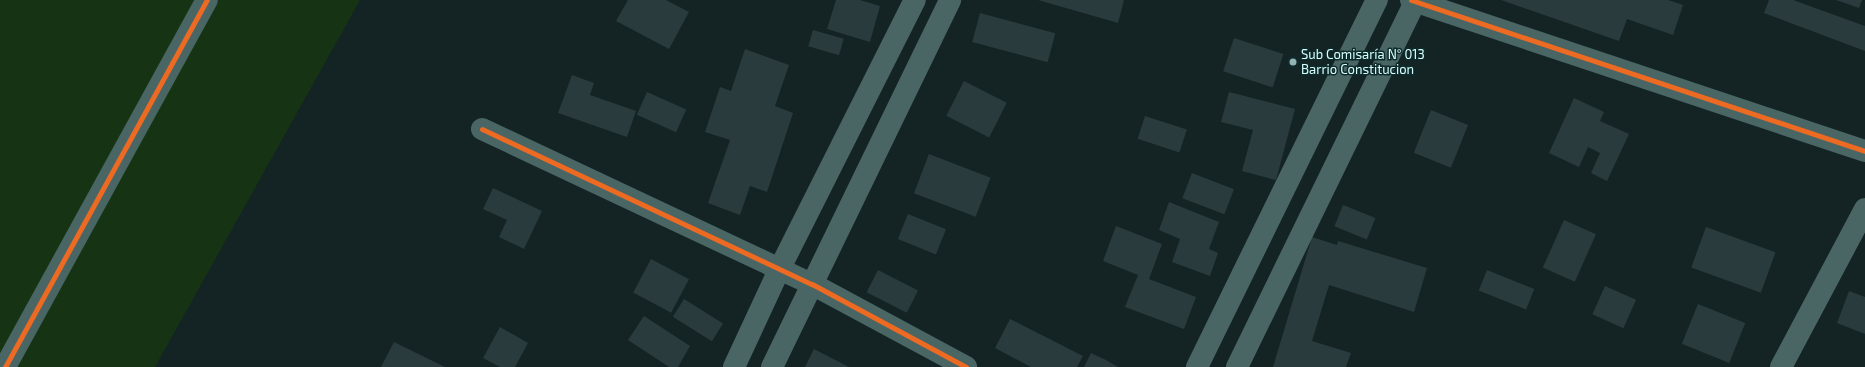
<!DOCTYPE html>
<html>
<head>
<meta charset="utf-8">
<style>
	body { margin:0 }
	#map { position:relative; width:1865px; height:367px; overflow:hidden; background:#142425; font-family:"Exo 2",sans-serif }
	div>[style] { position:absolute }
	.green>* { inset:0; background:#163413 }
	.building>* { inset:0; background:#293b3c; transform-origin:0 0 }
	.minor>* { height:22px; margin:-11px; padding:0 11px; transform-origin:11px; border-radius:11px; background:#496564 }
	.cycleway>* { height:5px; margin:-2.5px; padding:0 2.5px; transform-origin:2.5px; border-radius:2.5px; background:#ed6a23 }
	.dots>* { width:11px; height:11px; translate:-50% -50%; box-sizing:border-box; border:2px solid #0e2a2b; border-radius:50% }
	span { translate:-50% -50%; white-space:nowrap; text-align:center; line-height:1.15; -webkit-text-stroke:3px #0e2a2b; paint-order:stroke }
	.poi-label { font-size:13px; color:#d8ffff }
	.left { translate:0 -50%; text-align:left }
</style>
</head>
<body>
<div id="map">
	<div class="green">
		<i style="clip-path:polygon(0 0,360px 0,155px 367px,0 367px)"></i>
	</div>
	<div class="building">
		<i style="clip-path:polygon(628px 0,666px 0,689px 12px,669px 49px,616px 21px)"></i>
		<i style="clip-path:polygon(836px 0,860px 0,880px 6px,870px 42px,827px 29px)"></i>
		<i style="clip-path:polygon(1038px 0,1124px 0,1118px 23px)"></i>
		<i style="clip-path:polygon(1501px 0,1668px 0,1683px 5px,1673px 35px,1627px 19px,1619px 41px)"></i>
		<i style="clip-path:polygon(1769px 0,1793px 0,1865px 26px,1865px 51px,1764px 13px)"></i>
		<i style="clip-path:polygon(1836px 0,1862px 0,1859px 8px)"></i>
		<i style="left:980px;top:13px;width:78px;height:30px;rotate:15deg"></i>
		<i style="left:813px;top:30px;width:32px;height:17px;rotate:16deg"></i>
		<i style="left:1234px;top:38px;width:52px;height:35px;rotate:18deg"></i>
		<i style="clip-path:polygon(745px 49px,789px 65px,775px 106px,793px 113px,767px 192px,750px 186px,740px 215px,708px 203px,730px 140px,705px 132px,720px 87px,731px 91px)"></i>
		<i style="clip-path:polygon(572px 75px,594px 83px,590px 95px,636px 111px,627px 137px,558px 113px)"></i>
		<i style="left:964px;top:81px;width:48px;height:39px;rotate:27deg"></i>
		<i style="left:647px;top:92px;width:43px;height:25px;rotate:24deg"></i>
		<i style="clip-path:polygon(1229px 92px,1295px 109px,1276px 180px,1242px 171px,1253px 130px,1221px 122px)"></i>
		<i style="clip-path:polygon(1574px 98px,1604px 112px,1600px 121px,1629px 134px,1607px 181px,1591px 173px,1600px 153px,1588px 147px,1579px 167px,1549px 153px)"></i>
		<i style="left:1431px;top:110px;width:40px;height:46px;rotate:22deg"></i>
		<i style="left:1145px;top:116px;width:44px;height:24px;rotate:18deg"></i>
		<i style="left:929px;top:154px;width:66px;height:42px;rotate:21deg"></i>
		<i style="left:1192px;top:173px;width:45px;height:27px;rotate:21deg"></i>
		<i style="clip-path:polygon(493px 188px,542px 211px,524px 249px,499px 237px,507px 220px,483px 209px)"></i>
		<i style="clip-path:polygon(1169px 202px,1219px 222px,1209px 249px,1218px 253px,1210px 276px,1172px 262px,1180px 239px,1159px 230px)"></i>
		<i style="left:1343px;top:205px;width:35px;height:23px;rotate:22deg"></i>
		<i style="left:908px;top:214px;width:41px;height:27px;rotate:22deg"></i>
		<i style="left:1564px;top:220px;width:35px;height:52px;rotate:24deg"></i>
		<i style="clip-path:polygon(1116px 226px,1162px 244px,1149px 279px,1196px 297px,1184px 329px,1125px 307px,1138px 275px,1103px 261px)"></i>
		<i style="left:1706px;top:227px;width:74px;height:43px;rotate:20deg"></i>
		<i style="clip-path:polygon(1312px 237px,1337px 245px,1338px 241px,1427px 268px,1414px 312px,1329px 285px,1312px 341px,1351px 353px,1346px 367px,1273px 367px)"></i>
		<i style="left:651px;top:259px;width:43px;height:38px;rotate:28deg"></i>
		<i style="left:878px;top:270px;width:45px;height:25px;rotate:27deg"></i>
		<i style="left:1487px;top:270px;width:51px;height:22px;rotate:22deg"></i>
		<i style="left:1605px;top:286px;width:34px;height:31px;rotate:24deg"></i>
		<i style="clip-path:polygon(1849px 291px,1865px 297px,1865px 334px,1837px 323px)"></i>
		<i style="left:684px;top:299px;width:46px;height:21px;rotate:32deg"></i>
		<i style="left:1698px;top:304px;width:51px;height:43px;rotate:22deg"></i>
		<i style="clip-path:polygon(644px 316px,690px 346px,678px 367px,669px 367px,628px 340px)"></i>
		<i style="clip-path:polygon(1010px 319px,1083px 356px,1077px 367px,1031px 367px,995px 348px)"></i>
		<i style="clip-path:polygon(500px 327px,528px 343px,515px 367px,500px 367px,483px 358px)"></i>
		<i style="clip-path:polygon(394px 342px,445px 367px,381px 367px)"></i>
		<i style="clip-path:polygon(814px 349px,849px 367px,805px 367px)"></i>
		<i style="clip-path:polygon(1091px 353px,1106px 360px,1118px 367px,1084px 367px)"></i>
	</div>
	<div class="minor">
		<i style="left:1411px;top:0;width:478px;rotate:18.4deg"></i>
		<i style="left:482px;top:129px;width:365px;rotate:25.2deg"></i>
		<i style="left:812px;top:284px;width:175px;rotate:28.3deg"></i>
		<i style="left:5px;top:367px;width:419px;rotate:-61.2deg"></i>
		<i style="left:734px;top:367px;width:107px;rotate:-65.1deg"></i>
		<i style="left:779px;top:270px;width:302px;rotate:-63.3deg"></i>
		<i style="left:772px;top:367px;width:408px;rotate:-64.1deg"></i>
		<i style="left:1197px;top:367px;width:409px;rotate:-63.9deg"></i>
		<i style="left:1237px;top:367px;width:408px;rotate:-64deg"></i>
		<i style="left:1781px;top:367px;width:179px;rotate:-62deg"></i>
	</div>
	<div class="cycleway">
		<i style="left:1411px;top:0;width:478px;rotate:18.4deg"></i>
		<i style="left:482px;top:129px;width:365px;rotate:25.2deg"></i>
		<i style="left:812px;top:284px;width:175px;rotate:28.3deg"></i>
		<i style="left:5px;top:367px;width:419px;rotate:-61.2deg"></i>
	</div>
	<div class="dots">
		<i style="left:1293px;top:62px;background:#93b2b3"></i>
	</div>
	<div class="poi-label">
		<span class="left" style="left:1301px;top:62px">Sub Comisaría N° 013<br>Barrio Constitucion</span>
	</div>
</div>
</body>
</html>
